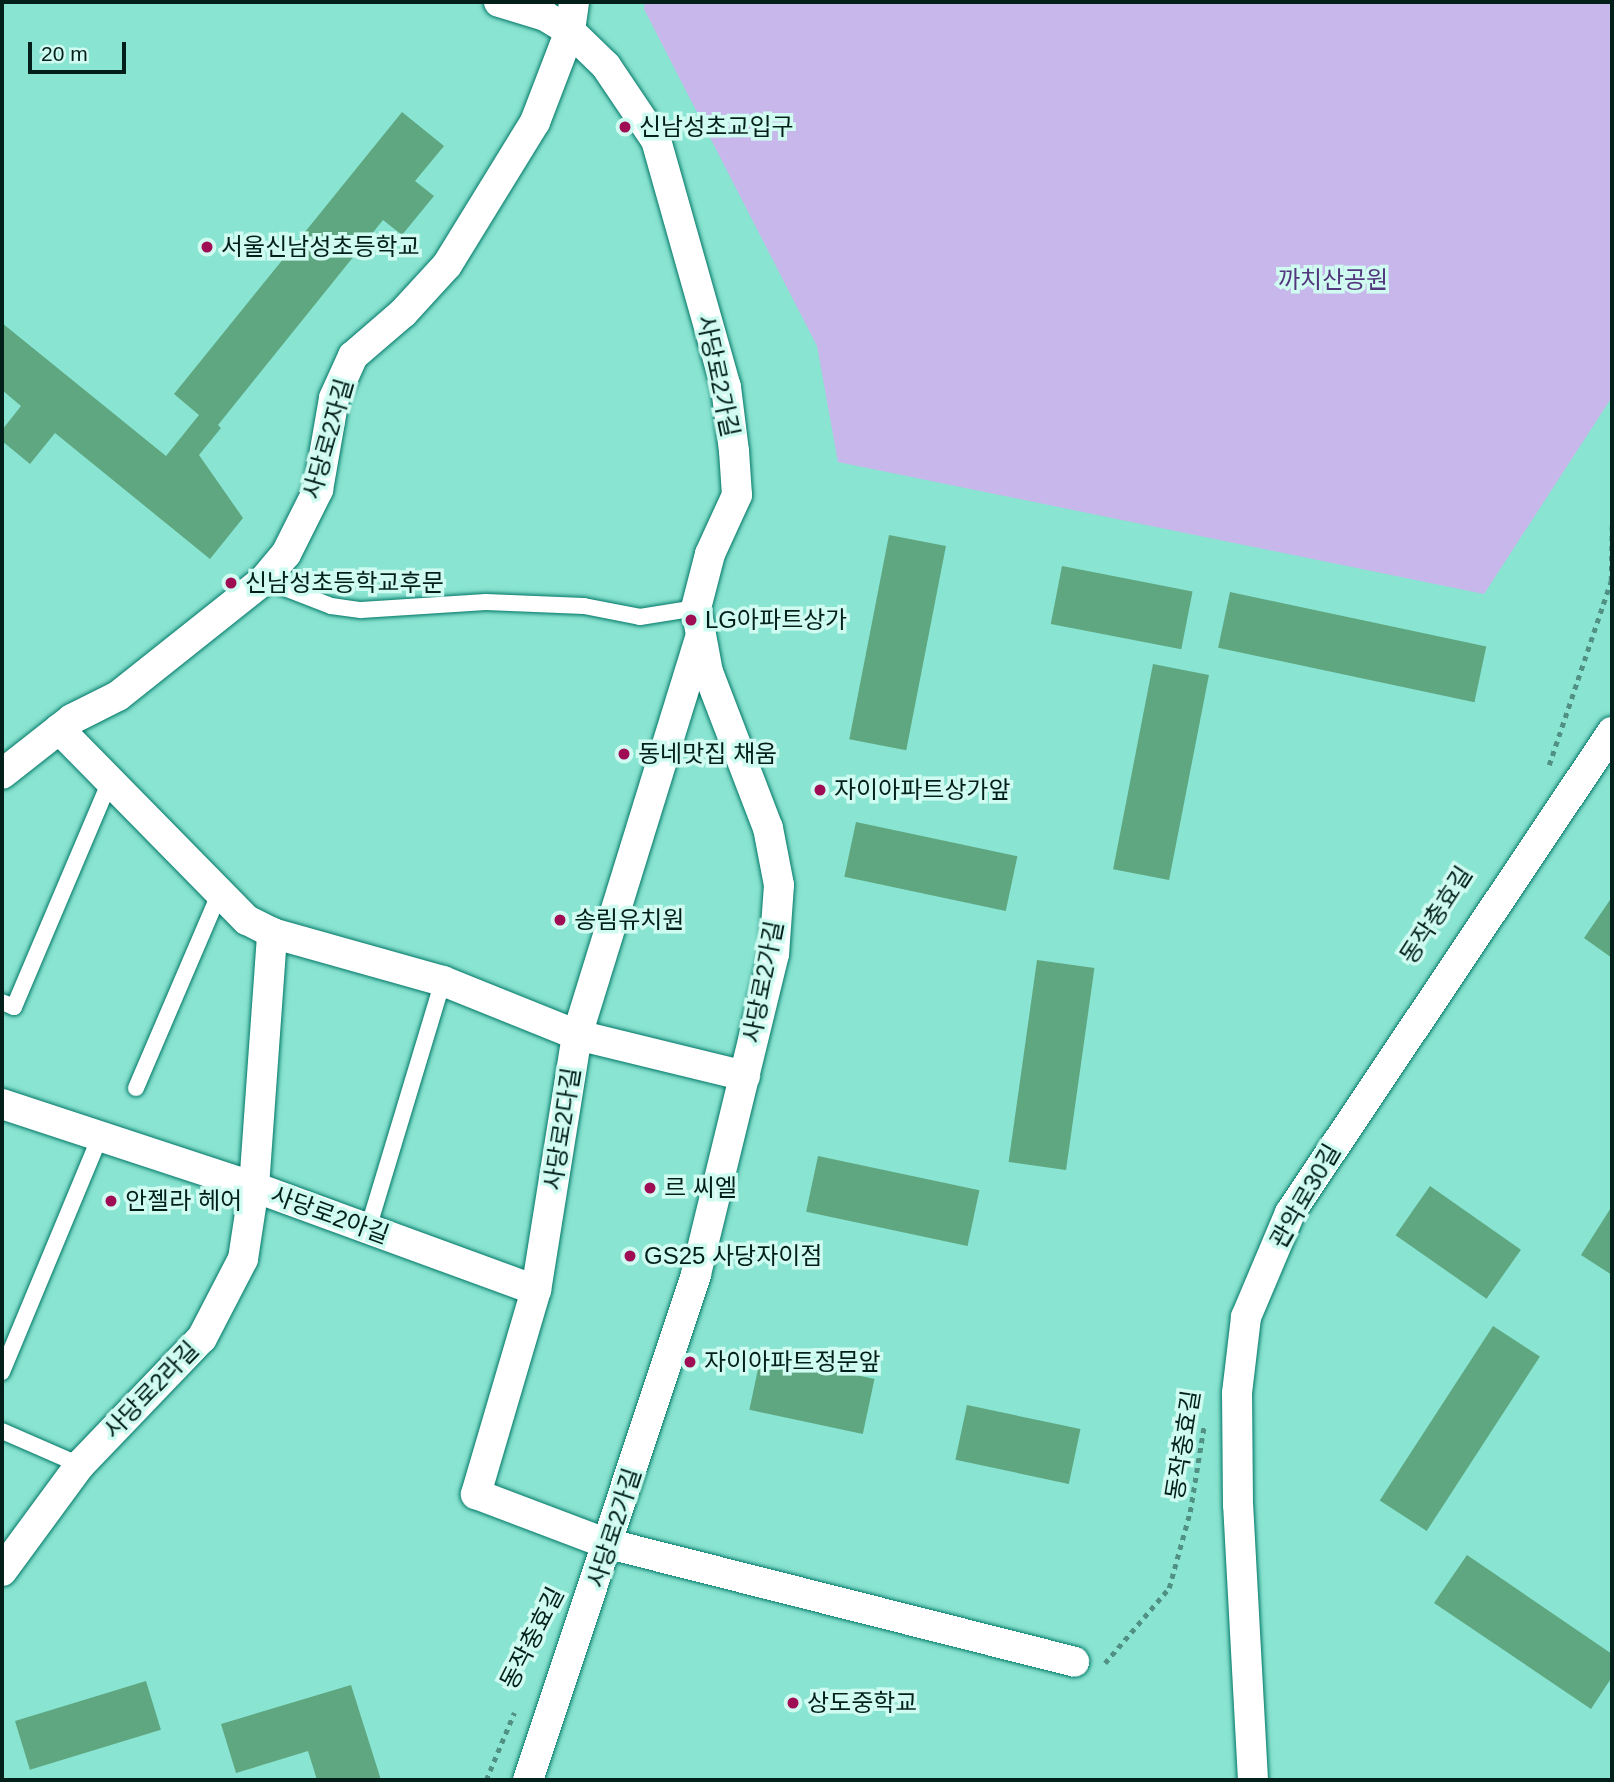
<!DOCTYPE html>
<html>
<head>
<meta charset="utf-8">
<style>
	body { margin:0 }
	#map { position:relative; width:1614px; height:1782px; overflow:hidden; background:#89e4d1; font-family:Arial,"Noto Sans KR",sans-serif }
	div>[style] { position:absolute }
	.green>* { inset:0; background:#c7b7ea }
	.building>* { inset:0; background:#5fa781; transform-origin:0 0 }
	.path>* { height:4.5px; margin-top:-2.25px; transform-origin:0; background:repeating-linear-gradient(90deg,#509184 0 5px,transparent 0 10px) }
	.roads { filter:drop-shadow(0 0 2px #037767) drop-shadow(0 0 2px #037767) }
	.service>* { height:16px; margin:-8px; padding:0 8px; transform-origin:8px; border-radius:8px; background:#fff }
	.minor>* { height:30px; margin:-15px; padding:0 15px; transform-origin:15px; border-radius:15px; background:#fff }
	.dots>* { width:19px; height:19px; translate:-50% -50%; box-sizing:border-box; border:4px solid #d0fbf1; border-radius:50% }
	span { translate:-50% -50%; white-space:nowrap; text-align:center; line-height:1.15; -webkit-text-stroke:7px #d0fbf1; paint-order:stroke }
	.poi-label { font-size:24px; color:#021f1a }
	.left { translate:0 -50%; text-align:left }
	.park-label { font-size:24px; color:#52377d }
	.street-label { font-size:24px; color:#021f1a }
	.frame { position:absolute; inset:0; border:4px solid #021f1a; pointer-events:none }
	.scale { position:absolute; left:28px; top:42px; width:98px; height:32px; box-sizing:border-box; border:4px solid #021f1a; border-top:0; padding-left:9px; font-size:21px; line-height:24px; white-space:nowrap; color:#021f1a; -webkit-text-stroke:5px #d0fbf1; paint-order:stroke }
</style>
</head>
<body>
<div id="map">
	<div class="green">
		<i style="clip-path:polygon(645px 2px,1612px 2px,1612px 397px,1484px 594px,838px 462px,817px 346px,644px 9px)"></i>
	</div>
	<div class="building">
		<i style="clip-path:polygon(402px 112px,444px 146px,415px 181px,434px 196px,402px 235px,383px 220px,218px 425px,221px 428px,199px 455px,243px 518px,210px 559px,55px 433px,30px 464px,2px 441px,2px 430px,21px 406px,2px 390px,2px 323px,166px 456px,199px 415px,174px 394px)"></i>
		<i style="left:889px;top:535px;width:58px;height:208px;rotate:11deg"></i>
		<i style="left:1062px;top:566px;width:133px;height:59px;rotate:11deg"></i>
		<i style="left:1230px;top:592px;width:262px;height:57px;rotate:12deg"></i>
		<i style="left:1153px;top:664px;width:57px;height:209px;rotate:11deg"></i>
		<i style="left:856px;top:822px;width:165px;height:56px;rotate:12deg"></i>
		<i style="clip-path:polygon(1612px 897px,1612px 958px,1584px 938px)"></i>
		<i style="left:1037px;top:960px;width:58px;height:204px;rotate:8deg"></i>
		<i style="left:818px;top:1156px;width:165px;height:57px;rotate:12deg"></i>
		<i style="left:1430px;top:1186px;width:111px;height:60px;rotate:35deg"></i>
		<i style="clip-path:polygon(1612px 1206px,1612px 1275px,1581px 1255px)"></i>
		<i style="left:1493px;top:1326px;width:56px;height:208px;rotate:33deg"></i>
		<i style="left:761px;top:1355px;width:116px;height:56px;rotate:12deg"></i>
		<i style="left:967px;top:1405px;width:116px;height:56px;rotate:12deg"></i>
		<i style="clip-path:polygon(1467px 1555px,1612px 1654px,1612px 1677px,1591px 1709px,1434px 1603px)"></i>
		<i style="left:146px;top:1681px;width:51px;height:137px;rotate:73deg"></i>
		<i style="clip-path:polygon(351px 1685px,381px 1780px,317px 1780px,308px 1751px,236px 1773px,221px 1724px)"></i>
	</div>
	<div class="path">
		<i style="left:1549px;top:765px;width:194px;rotate:-71.4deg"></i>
		<i style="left:1611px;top:581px;width:60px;rotate:-89deg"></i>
		<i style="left:1105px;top:1663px;width:99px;rotate:-49.5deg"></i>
		<i style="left:1169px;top:1588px;width:79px;rotate:-74.6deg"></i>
		<i style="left:1190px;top:1512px;width:87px;rotate:-80.8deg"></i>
		<i style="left:486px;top:1780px;width:73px;rotate:-67.3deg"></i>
	</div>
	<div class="roads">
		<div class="service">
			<i style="left:264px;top:580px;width:72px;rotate:21.2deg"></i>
			<i style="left:331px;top:606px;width:30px;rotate:8deg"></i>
			<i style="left:361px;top:610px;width:125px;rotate:-3.7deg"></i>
			<i style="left:486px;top:602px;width:98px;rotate:2.3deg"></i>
			<i style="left:584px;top:606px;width:57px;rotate:11.1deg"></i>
			<i style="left:640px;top:617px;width:57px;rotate:-9.1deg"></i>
			<i style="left:2px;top:1002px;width:13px;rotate:23deg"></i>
			<i style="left:14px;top:1007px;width:246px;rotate:-67deg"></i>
			<i style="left:136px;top:1088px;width:213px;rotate:-66.8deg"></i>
			<i style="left:368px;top:1229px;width:259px;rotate:-73.2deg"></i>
			<i style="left:2px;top:1372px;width:256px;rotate:-67.4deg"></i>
			<i style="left:2px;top:1431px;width:85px;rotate:23.6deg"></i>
		</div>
		<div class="minor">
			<i style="left:499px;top:2px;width:48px;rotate:16.9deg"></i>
			<i style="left:545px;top:16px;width:29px;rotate:31deg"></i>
			<i style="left:570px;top:31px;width:50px;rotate:44.2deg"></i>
			<i style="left:606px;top:66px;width:89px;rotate:56deg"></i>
			<i style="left:656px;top:140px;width:257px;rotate:74.2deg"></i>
			<i style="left:726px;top:387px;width:64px;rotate:82.9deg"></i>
			<i style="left:734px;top:451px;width:44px;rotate:86.1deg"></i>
			<i style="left:737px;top:495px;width:65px;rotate:114.6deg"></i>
			<i style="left:710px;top:554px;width:56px;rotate:104.5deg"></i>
			<i style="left:696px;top:608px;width:65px;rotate:79.4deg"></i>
			<i style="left:708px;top:672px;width:167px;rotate:69deg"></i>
			<i style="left:768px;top:828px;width:58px;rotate:79.1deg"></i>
			<i style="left:779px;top:885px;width:69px;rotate:94.1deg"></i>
			<i style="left:774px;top:954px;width:330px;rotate:103.7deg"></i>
			<i style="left:696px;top:1275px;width:532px;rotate:108.4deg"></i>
			<i style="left:700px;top:638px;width:416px;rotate:107.2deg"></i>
			<i style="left:577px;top:1035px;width:258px;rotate:99.1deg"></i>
			<i style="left:536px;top:1290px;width:213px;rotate:106.4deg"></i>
			<i style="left:476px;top:1494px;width:138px;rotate:20.8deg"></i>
			<i style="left:605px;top:1543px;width:484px;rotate:14.2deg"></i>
			<i style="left:59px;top:729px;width:268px;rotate:45.5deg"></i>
			<i style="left:247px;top:920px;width:28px;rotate:27deg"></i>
			<i style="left:272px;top:933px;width:178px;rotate:15.7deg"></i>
			<i style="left:443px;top:981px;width:144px;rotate:21.9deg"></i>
			<i style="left:577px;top:1035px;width:173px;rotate:13.7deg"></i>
			<i style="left:2px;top:774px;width:89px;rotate:-38.2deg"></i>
			<i style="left:72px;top:719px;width:51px;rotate:-26.6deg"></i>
			<i style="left:118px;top:696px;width:186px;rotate:-38.5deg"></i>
			<i style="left:264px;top:580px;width:34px;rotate:-50deg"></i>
			<i style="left:286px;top:554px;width:72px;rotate:-63.4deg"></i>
			<i style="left:318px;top:490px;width:93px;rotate:-80.1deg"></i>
			<i style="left:334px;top:398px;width:46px;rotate:-65.7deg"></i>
			<i style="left:353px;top:356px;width:66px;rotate:-40.7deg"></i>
			<i style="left:403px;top:313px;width:65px;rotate:-47.5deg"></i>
			<i style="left:447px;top:265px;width:168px;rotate:-58.4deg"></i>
			<i style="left:535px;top:122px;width:97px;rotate:-69deg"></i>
			<i style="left:570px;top:31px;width:29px;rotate:-82deg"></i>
			<i style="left:2px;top:1104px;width:265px;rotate:18.2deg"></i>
			<i style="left:254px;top:1187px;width:300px;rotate:20.1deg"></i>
			<i style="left:2px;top:1571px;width:132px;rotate:-53.7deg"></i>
			<i style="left:80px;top:1465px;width:176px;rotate:-46.2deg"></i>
			<i style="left:202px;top:1338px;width:89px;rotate:-62.6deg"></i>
			<i style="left:243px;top:1259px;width:73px;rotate:-81.3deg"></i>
			<i style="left:254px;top:1187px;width:255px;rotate:-85.9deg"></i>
			<i style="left:1253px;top:1780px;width:275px;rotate:-93.1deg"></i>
			<i style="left:1238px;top:1505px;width:112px;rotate:-90.5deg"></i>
			<i style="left:1237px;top:1393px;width:77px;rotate:-83.2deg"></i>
			<i style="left:1246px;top:1317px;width:113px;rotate:-67.1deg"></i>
			<i style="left:1290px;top:1213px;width:579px;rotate:-56.2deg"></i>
		</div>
	</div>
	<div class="dots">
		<i style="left:625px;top:127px;background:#9f0d55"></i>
		<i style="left:207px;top:247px;background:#9f0d55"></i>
		<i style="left:231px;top:583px;background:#9f0d55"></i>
		<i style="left:691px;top:620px;background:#9f0d55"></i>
		<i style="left:624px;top:754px;background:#9f0d55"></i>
		<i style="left:820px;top:790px;background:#9f0d55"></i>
		<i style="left:560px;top:920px;background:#9f0d55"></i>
		<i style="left:650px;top:1188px;background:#9f0d55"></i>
		<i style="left:111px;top:1201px;background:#9f0d55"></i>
		<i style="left:630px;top:1256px;background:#9f0d55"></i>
		<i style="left:690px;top:1362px;background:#9f0d55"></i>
		<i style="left:793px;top:1703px;background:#9f0d55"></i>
	</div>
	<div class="poi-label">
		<span class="left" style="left:639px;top:127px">신남성초교입구</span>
		<span class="left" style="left:221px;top:247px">서울신남성초등학교</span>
		<span class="left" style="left:245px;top:583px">신남성초등학교후문</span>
		<span class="left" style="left:705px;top:620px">LG아파트상가</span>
		<span class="left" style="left:638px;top:754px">동네맛집 채움</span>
		<span class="left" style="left:834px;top:790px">자이아파트상가앞</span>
		<span class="left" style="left:574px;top:920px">송림유치원</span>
		<span class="left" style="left:664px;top:1188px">르 씨엘</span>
		<span class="left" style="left:125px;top:1201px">안젤라 헤어</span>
		<span class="left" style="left:644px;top:1256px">GS25 사당자이점</span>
		<span class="left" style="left:704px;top:1362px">자이아파트정문앞</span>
		<span class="left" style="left:807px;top:1703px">상도중학교</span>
	</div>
	<div class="park-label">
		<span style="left:1333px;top:280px">까치산공원</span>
	</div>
	<div class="street-label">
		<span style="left:718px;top:376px;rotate:78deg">사당로2가길</span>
		<span style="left:328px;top:439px;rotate:-74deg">사당로2자길</span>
		<span style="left:1436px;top:915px;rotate:-57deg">동작충효길</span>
		<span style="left:763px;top:982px;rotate:-79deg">사당로2가길</span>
		<span style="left:562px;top:1129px;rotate:-81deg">사당로2다길</span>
		<span style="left:1305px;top:1196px;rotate:-60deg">관악로30길</span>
		<span style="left:330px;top:1215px;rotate:20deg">사당로2아길</span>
		<span style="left:151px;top:1390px;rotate:-46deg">사당로2라길</span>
		<span style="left:1183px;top:1445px;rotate:-81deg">동작충효길</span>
		<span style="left:614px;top:1528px;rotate:-72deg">사당로2가길</span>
		<span style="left:532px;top:1638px;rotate:-63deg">동작충효길</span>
	</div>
	<div class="frame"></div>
	<div class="scale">20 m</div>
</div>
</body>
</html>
